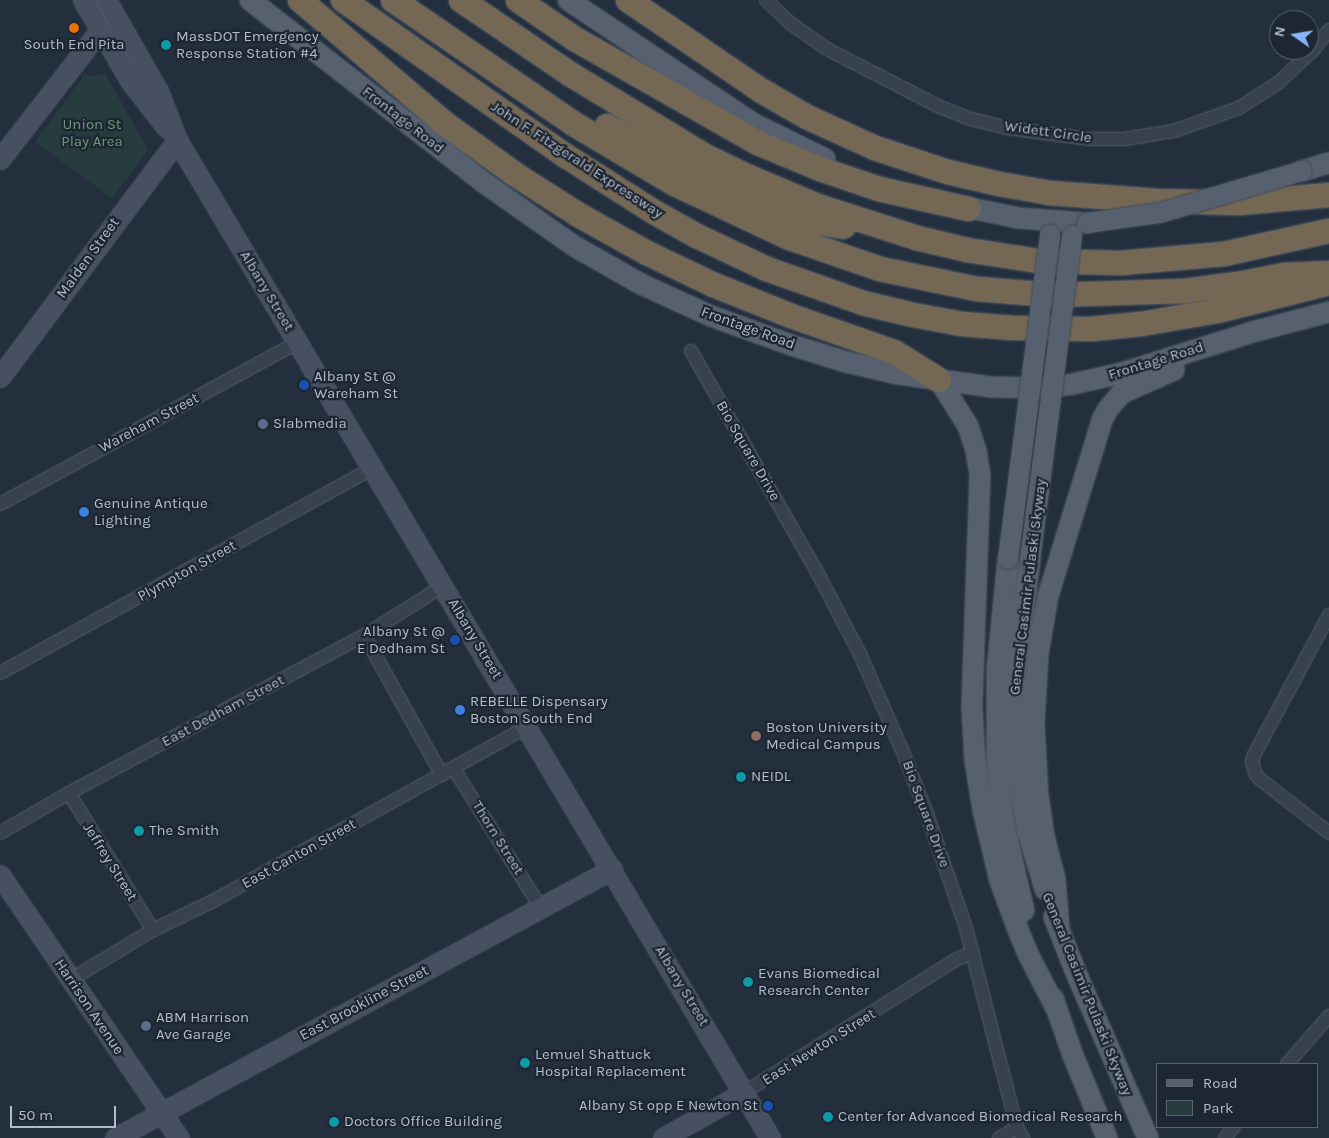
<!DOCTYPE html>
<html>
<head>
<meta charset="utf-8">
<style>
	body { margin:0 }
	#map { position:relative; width:1329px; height:1138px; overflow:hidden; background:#242f3e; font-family:Karla,sans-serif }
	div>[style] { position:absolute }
	.green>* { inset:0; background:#263c3f }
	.roads { filter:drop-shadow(0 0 1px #565f6c) drop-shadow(0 0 1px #565f6c) }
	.street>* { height:12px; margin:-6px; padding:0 6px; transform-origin:6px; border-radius:6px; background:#38414e }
	.secondary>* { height:19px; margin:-9.5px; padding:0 9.5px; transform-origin:9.5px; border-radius:9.5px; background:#465061 }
	.primary>* { height:20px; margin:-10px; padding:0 10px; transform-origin:10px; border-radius:10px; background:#56606e }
	.highway>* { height:24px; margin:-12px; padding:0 12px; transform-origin:12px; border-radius:12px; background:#746855 }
	.bridges { filter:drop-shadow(0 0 1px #414a57) drop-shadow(0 0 1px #414a57) }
	.primary-bridge>* { height:20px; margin:-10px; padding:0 10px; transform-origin:10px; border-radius:10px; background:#56606e }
	.dots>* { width:14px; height:14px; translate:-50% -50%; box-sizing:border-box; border:2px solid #1d2633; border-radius:50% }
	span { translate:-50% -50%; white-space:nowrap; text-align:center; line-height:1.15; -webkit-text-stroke:4.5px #1d2633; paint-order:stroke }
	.poi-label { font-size:15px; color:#b4bcc9 }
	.left { translate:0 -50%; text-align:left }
	.right { translate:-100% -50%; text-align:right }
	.street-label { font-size:15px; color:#b4bcc9 }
	.park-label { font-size:15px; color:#6b9a76 }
	.legend { position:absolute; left:1156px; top:1063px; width:162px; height:65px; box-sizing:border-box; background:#1d2633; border:1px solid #59626f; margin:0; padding:6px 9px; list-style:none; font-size:15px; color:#b4bcc9 }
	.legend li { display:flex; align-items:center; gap:10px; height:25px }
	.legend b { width:25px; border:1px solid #59626f }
	.north { position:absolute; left:1269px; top:10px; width:50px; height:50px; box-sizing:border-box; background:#1d2633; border:1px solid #59626f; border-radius:50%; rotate:283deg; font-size:14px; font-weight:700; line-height:20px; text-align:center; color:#b4bcc9 }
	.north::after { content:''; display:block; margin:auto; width:18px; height:22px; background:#8ab4f8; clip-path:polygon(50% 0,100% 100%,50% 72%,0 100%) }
	.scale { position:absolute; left:10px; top:1106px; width:106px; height:22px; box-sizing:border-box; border:2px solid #b4bcc9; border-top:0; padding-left:6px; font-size:15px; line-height:18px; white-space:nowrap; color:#b4bcc9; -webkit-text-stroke:4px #1d2633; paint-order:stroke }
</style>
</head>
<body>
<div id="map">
	<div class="green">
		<i style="clip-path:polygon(105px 73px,148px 150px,112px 198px,35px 142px,85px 74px,91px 76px)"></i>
	</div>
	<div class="roads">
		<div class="street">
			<i style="left:766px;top:0;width:33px;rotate:44deg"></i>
			<i style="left:790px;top:23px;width:45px;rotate:35.1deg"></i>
			<i style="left:827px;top:49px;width:125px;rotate:27.2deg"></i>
			<i style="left:938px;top:106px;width:35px;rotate:22deg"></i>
			<i style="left:971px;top:119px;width:38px;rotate:14deg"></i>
			<i style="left:1008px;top:128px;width:82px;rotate:7.7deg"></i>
			<i style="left:1089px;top:139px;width:35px"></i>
			<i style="left:1124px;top:139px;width:51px;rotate:-9.1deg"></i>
			<i style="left:1174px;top:131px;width:69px;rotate:-19.5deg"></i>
			<i style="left:1239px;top:108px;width:46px;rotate:-32.7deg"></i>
			<i style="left:1278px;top:83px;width:48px;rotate:-43.3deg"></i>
			<i style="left:1313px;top:50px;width:26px;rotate:-51deg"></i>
			<i style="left:691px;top:351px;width:250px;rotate:60.3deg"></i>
			<i style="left:815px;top:568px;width:97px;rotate:62.4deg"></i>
			<i style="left:860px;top:654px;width:112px;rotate:66.4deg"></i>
			<i style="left:905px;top:757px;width:64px;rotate:69deg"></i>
			<i style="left:928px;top:817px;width:117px;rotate:71.1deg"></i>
			<i style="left:966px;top:928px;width:206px;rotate:75.7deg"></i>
			<i style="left:1017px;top:1128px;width:12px;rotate:59deg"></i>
			<i style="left:0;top:504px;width:339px;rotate:-28.5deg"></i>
			<i style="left:1329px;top:615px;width:159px;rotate:118.2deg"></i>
			<i style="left:1254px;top:755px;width:7px;rotate:106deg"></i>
			<i style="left:1252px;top:762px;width:14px;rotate:73deg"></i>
			<i style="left:1256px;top:775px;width:7px;rotate:45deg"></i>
			<i style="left:1261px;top:780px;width:86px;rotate:37.9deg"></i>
			<i style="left:364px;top:635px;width:160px;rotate:60.9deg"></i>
			<i style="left:0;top:673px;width:426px;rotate:-28.8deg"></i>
			<i style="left:454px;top:769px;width:164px;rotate:58deg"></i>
			<i style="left:69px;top:793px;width:161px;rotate:58.5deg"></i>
			<i style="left:0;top:833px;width:80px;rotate:-30.1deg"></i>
			<i style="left:69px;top:793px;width:341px;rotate:-28.1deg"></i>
			<i style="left:370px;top:632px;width:86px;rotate:-32.2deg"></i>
			<i style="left:70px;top:980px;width:97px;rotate:-31.1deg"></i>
			<i style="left:153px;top:930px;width:67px;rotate:-25.8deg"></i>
			<i style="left:213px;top:901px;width:359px;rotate:-29deg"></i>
			<i style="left:1287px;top:1064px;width:64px;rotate:-48.8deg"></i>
			<i style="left:745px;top:1092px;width:250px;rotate:-32.1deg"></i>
			<i style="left:957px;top:959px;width:17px;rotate:-21deg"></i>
			<i style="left:999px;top:1138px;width:21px;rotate:-29deg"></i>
			<i style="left:1225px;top:1138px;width:14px;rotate:-51deg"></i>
		</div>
		<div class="secondary">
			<i style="left:83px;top:0;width:95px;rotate:59.7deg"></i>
			<i style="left:131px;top:82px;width:58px;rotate:52deg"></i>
			<i style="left:106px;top:0;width:105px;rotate:60.3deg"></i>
			<i style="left:158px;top:91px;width:53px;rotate:68.8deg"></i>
			<i style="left:177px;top:140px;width:1161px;rotate:59.28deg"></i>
			<i style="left:0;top:159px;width:163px;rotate:-52.2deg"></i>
			<i style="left:0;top:377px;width:296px;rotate:-53.2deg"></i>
			<i style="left:0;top:875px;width:318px;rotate:55.8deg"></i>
			<i style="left:115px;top:1138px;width:565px;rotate:-28.42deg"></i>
			<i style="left:663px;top:1138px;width:94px;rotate:-29.3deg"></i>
		</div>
		<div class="primary">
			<i style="left:250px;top:0;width:296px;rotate:38deg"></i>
			<i style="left:483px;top:182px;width:111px;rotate:35.1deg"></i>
			<i style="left:574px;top:246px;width:77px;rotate:29.6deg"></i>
			<i style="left:641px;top:284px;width:77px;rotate:24.6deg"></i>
			<i style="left:711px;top:316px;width:85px;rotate:19.9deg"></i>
			<i style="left:791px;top:345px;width:58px;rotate:17.2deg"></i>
			<i style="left:846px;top:362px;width:53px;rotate:13deg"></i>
			<i style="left:898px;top:374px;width:93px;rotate:8deg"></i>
			<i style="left:990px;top:387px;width:51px;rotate:1.1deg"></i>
			<i style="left:1041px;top:388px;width:32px;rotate:-7deg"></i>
			<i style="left:1073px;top:384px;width:50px;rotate:-12.7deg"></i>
			<i style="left:1122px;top:373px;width:140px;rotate:-17.4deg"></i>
			<i style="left:1256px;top:331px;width:75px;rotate:-14.6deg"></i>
			<i style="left:568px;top:0;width:224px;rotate:33.7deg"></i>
			<i style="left:754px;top:124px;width:79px;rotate:26.2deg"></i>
			<i style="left:1302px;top:171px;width:28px;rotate:-17deg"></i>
			<i style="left:956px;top:205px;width:63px;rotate:11.8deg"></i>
			<i style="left:1018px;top:218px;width:69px;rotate:4.1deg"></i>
			<i style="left:939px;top:380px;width:54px;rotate:57.8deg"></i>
			<i style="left:968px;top:426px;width:25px;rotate:72deg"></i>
			<i style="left:976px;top:450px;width:25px;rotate:81deg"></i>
			<i style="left:980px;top:475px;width:233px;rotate:92deg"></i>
			<i style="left:972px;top:708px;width:53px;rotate:86.8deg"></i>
			<i style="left:975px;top:761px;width:50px;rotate:80.7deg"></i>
			<i style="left:983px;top:810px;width:73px;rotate:76.5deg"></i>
			<i style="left:1000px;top:881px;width:52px;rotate:69.8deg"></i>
			<i style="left:1018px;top:930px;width:26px;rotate:67deg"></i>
			<i style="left:1028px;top:954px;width:63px;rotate:62.6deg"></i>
			<i style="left:1008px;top:559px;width:113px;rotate:95.6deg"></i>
			<i style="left:997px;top:671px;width:85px;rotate:90deg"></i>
			<i style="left:997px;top:756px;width:69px;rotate:84.2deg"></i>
			<i style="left:1004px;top:825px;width:88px;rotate:76.9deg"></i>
			<i style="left:1030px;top:560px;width:107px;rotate:97.5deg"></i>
			<i style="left:1016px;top:666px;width:79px;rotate:90.7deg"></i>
			<i style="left:1015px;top:745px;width:85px;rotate:81.9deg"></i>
			<i style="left:1027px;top:829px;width:63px;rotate:73.3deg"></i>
			<i style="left:1054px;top:917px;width:62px;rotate:68.4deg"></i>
			<i style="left:1077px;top:975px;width:178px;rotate:66.5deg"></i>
			<i style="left:1059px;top:928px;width:49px;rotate:-94.7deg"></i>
			<i style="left:1055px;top:879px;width:44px;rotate:-104.3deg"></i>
			<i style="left:1044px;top:836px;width:41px;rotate:-98.3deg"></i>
			<i style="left:1038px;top:795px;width:71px;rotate:-93.2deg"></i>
			<i style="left:1034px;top:724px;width:70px;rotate:-86.7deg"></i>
			<i style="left:1038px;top:654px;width:59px;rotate:-80.2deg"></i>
			<i style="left:1048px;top:596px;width:184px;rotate:-72.9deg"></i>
			<i style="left:1102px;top:420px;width:13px;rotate:-61deg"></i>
			<i style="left:1108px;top:409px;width:21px;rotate:-49deg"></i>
			<i style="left:1122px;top:393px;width:57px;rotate:-23.9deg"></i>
			<i style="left:1053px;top:998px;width:58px;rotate:70.9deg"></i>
			<i style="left:1072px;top:1053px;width:92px;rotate:67.6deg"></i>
		</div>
		<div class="highway">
			<i style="left:300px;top:0;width:189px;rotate:40.5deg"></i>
			<i style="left:444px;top:123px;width:85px;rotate:35.9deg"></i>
			<i style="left:513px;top:173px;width:76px;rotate:32.6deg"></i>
			<i style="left:577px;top:214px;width:78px;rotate:29.2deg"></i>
			<i style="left:645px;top:252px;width:76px;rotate:25.6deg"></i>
			<i style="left:714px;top:285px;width:83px;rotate:21.9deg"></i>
			<i style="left:791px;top:316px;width:109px;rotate:19.3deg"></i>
			<i style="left:894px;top:352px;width:53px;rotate:31.9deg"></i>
			<i style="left:343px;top:0;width:272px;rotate:35deg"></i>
			<i style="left:566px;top:156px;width:104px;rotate:32.5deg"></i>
			<i style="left:654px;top:212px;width:49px;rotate:29.2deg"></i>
			<i style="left:697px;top:236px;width:77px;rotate:25.2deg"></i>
			<i style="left:767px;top:269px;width:102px;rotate:19.5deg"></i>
			<i style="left:863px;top:303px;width:51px;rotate:13.5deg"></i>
			<i style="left:913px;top:315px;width:50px;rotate:10.4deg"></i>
			<i style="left:962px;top:324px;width:51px;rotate:4.5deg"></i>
			<i style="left:1013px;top:328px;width:78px;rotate:0.7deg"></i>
			<i style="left:1091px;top:329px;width:50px;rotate:-5.7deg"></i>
			<i style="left:1141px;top:324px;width:77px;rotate:-9.7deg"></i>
			<i style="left:1217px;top:311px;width:115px;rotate:-14deg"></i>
			<i style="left:393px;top:0;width:219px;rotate:34.4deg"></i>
			<i style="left:574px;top:124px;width:117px;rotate:30.7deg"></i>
			<i style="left:675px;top:184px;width:127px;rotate:25.2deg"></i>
			<i style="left:790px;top:238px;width:95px;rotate:19deg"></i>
			<i style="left:880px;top:269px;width:99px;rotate:11.7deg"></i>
			<i style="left:977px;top:289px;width:76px;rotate:4.5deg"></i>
			<i style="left:1053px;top:295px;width:132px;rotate:-1.7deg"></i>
			<i style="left:1185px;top:291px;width:60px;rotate:-7.7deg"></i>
			<i style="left:1244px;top:283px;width:41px;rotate:-11.3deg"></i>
			<i style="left:1284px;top:275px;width:45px;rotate:-2.5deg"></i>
			<i style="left:461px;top:0;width:132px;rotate:34.2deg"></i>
			<i style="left:570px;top:74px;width:156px;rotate:31.3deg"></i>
			<i style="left:703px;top:155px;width:51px;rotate:25.6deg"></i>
			<i style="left:749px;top:177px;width:77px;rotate:22.9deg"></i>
			<i style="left:820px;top:207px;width:102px;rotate:17.7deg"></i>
			<i style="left:917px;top:238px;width:51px;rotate:13.5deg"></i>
			<i style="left:967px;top:250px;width:72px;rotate:8.8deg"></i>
			<i style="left:1038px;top:261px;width:83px;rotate:1.4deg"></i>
			<i style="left:1121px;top:263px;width:103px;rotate:-5deg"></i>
			<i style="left:1224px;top:254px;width:107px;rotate:-12.4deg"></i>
			<i style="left:518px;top:0;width:69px;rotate:34.4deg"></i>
			<i style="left:575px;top:39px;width:210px;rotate:29.6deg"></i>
			<i style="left:758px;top:143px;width:70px;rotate:22.6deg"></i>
			<i style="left:823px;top:170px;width:59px;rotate:18.7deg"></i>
			<i style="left:879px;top:189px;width:92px;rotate:12.5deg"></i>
			<i style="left:628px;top:0;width:162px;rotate:34.2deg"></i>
			<i style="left:762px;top:91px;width:52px;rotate:30deg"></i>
			<i style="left:807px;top:117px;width:75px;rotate:24.5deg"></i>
			<i style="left:875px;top:148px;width:77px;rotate:18.2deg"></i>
			<i style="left:948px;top:172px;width:52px;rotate:13.2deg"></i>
			<i style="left:999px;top:184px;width:52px;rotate:10deg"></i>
			<i style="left:1050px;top:193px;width:107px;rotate:4.3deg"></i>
			<i style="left:1157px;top:201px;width:82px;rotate:1.4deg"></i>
			<i style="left:1239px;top:203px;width:90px;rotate:-5.1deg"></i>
			<i style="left:607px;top:126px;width:72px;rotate:29.1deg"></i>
			<i style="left:670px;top:161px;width:93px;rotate:25.5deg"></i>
			<i style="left:754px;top:201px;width:58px;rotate:20.3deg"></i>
			<i style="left:808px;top:221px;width:36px;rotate:9deg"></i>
		</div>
	</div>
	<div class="bridges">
		<div class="primary-bridge">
			<i style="left:1087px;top:223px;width:74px;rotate:-7.8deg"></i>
			<i style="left:1160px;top:213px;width:148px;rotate:-16.5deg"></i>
			<i style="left:1008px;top:559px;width:327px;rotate:-82.6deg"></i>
			<i style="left:1030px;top:560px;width:327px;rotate:-82.6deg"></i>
		</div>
	</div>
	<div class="dots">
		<i style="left:74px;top:28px;background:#e8710a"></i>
		<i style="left:166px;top:45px;background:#0f9aa8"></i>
		<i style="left:304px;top:385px;background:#1a4fb4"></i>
		<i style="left:263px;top:424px;background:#5c6f8a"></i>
		<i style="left:84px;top:512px;background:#3f7fe0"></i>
		<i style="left:455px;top:640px;background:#1a4fb4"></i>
		<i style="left:460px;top:710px;background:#3f7fe0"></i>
		<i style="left:756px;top:736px;background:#8d6e63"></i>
		<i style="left:741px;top:777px;background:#0f9aa8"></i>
		<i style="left:139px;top:831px;background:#0f9aa8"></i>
		<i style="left:748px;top:982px;background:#0f9aa8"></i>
		<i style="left:146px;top:1026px;background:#5c6f8a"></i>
		<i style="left:525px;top:1063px;background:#0f9aa8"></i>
		<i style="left:768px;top:1106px;background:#1a4fb4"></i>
		<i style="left:828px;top:1117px;background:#0f9aa8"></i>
		<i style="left:334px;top:1122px;background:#0f9aa8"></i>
	</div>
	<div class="poi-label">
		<span class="left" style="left:176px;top:45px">MassDOT Emergency<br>Response Station #4</span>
		<span style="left:74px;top:45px">South End Pita</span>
		<span class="left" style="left:314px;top:385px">Albany St @<br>Wareham St</span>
		<span class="left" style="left:273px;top:424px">Slabmedia</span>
		<span class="left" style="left:94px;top:512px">Genuine Antique<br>Lighting</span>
		<span class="right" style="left:445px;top:640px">Albany St @<br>E Dedham St</span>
		<span class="left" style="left:470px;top:710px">REBELLE Dispensary<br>Boston South End</span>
		<span class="left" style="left:766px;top:736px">Boston University<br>Medical Campus</span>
		<span class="left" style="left:751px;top:777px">NEIDL</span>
		<span class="left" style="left:149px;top:831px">The Smith</span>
		<span class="left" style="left:758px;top:982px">Evans Biomedical<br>Research Center</span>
		<span class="left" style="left:156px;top:1026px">ABM Harrison<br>Ave Garage</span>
		<span class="left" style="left:535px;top:1063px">Lemuel Shattuck<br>Hospital Replacement</span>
		<span class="right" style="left:758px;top:1106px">Albany St opp E Newton St</span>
		<span class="left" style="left:838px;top:1117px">Center for Advanced Biomedical Research</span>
		<span class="left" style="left:344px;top:1122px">Doctors Office Building</span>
	</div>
	<div class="street-label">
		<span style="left:403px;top:120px;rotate:38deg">Frontage Road</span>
		<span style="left:1048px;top:132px;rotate:8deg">Widett Circle</span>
		<span style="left:577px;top:160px;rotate:33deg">John F. Fitzgerald Expressway</span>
		<span style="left:88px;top:258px;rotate:-54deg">Malden Street</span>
		<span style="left:267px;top:291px;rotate:59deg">Albany Street</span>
		<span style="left:748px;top:328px;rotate:20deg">Frontage Road</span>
		<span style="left:1156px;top:361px;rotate:-17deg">Frontage Road</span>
		<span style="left:149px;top:423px;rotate:-28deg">Wareham Street</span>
		<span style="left:748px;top:451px;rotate:60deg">Bio Square Drive</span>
		<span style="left:187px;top:571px;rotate:-29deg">Plympton Street</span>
		<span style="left:1028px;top:587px;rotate:-83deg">General Casimir Pulaski Skyway</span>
		<span style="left:475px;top:639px;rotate:59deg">Albany Street</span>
		<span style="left:223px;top:711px;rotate:-28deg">East Dedham Street</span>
		<span style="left:926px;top:814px;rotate:70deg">Bio Square Drive</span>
		<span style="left:498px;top:838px;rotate:58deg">Thorn Street</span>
		<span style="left:299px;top:854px;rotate:-29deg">East Canton Street</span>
		<span style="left:110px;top:862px;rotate:58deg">Jeffrey Street</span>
		<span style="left:682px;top:986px;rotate:59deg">Albany Street</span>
		<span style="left:1087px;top:994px;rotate:68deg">General Casimir Pulaski Skyway</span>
		<span style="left:364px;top:1003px;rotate:-28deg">East Brookline Street</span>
		<span style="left:89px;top:1007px;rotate:56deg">Harrison Avenue</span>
		<span style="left:819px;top:1047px;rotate:-32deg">East Newton Street</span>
	</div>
	<div class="park-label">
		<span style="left:92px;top:133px">Union St<br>Play Area</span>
	</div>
	<ul class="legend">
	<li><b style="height:6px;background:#56606e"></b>Road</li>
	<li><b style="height:14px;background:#263c3f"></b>Park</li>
	</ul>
	<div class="north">N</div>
	<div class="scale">50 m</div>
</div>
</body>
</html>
